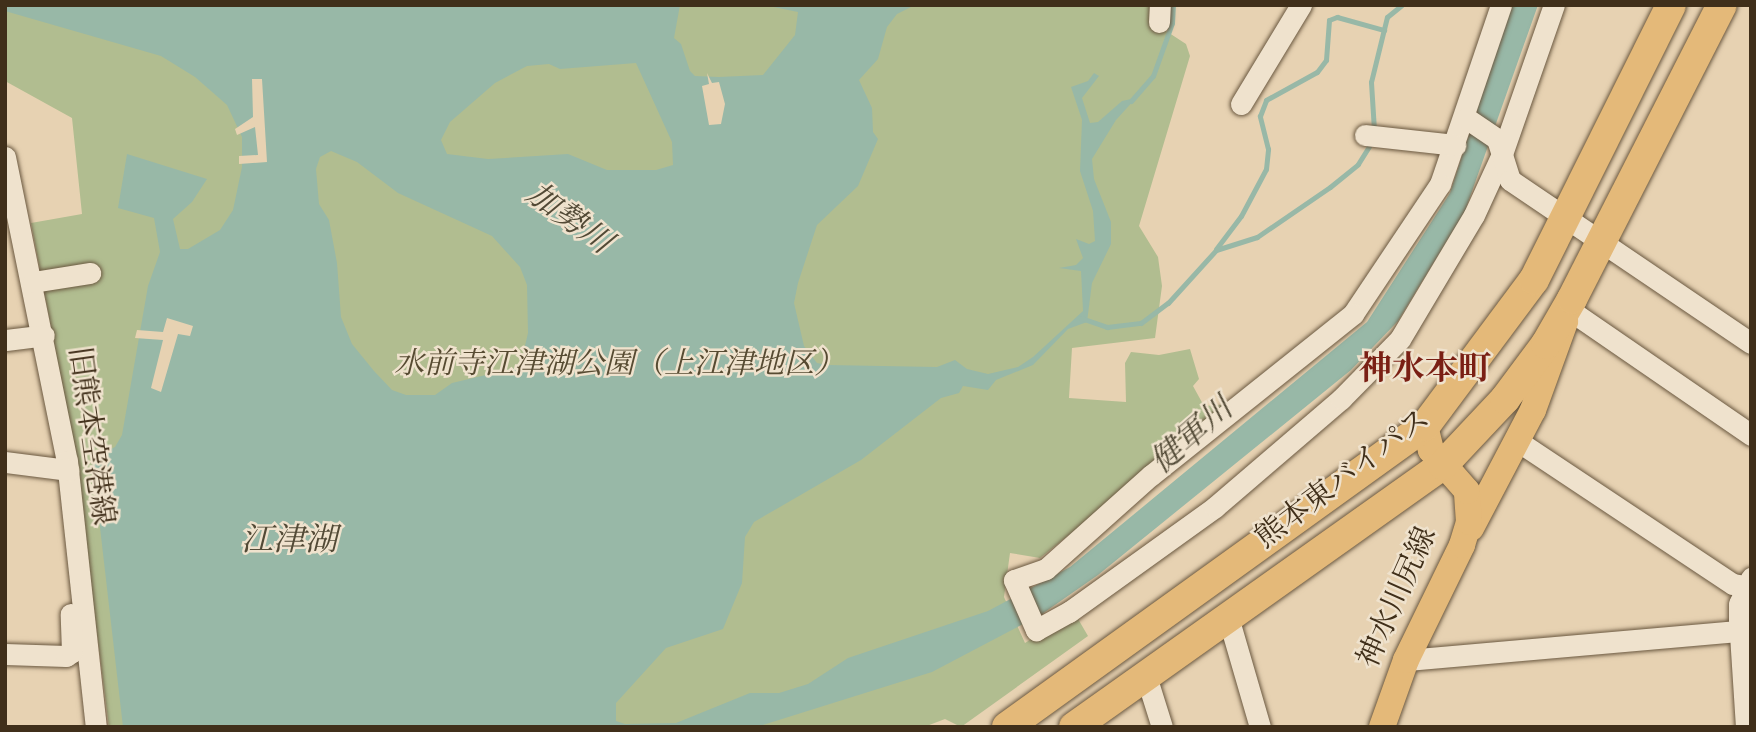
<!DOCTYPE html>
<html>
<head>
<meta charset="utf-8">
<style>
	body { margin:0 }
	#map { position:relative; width:1756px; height:732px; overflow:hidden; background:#e7d2b2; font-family:"Sorts Mill Goudy","Noto Serif JP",serif }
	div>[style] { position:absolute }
	.green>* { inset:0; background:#b1bd90 }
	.water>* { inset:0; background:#98b8a7 }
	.pier>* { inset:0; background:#e7d2b2 }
	.stream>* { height:5px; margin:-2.5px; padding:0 2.5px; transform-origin:2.5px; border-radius:2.5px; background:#98b8a7 }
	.roads { filter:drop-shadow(0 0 2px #6a5840) drop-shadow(0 0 2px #6a5840) }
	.minor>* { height:21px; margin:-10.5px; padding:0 10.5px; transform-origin:10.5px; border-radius:10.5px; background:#efe2cd }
	.major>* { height:26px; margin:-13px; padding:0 13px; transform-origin:13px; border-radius:13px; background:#e4b979 }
	.highway>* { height:30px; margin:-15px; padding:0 15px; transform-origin:15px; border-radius:15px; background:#e4b979 }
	span { translate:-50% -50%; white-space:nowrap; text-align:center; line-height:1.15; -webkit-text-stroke:5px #efe2cd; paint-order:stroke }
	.park-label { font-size:30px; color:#574b32; font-style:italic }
	.street-label { font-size:30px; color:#402f1a }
	.water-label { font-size:32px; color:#524a36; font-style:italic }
	.quarter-label { font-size:33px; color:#7a1f14; font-weight:700 }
	.frame { position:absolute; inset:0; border:7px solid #402f1a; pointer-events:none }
</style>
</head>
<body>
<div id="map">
	<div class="green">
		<i style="clip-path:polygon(5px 5px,1152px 5px,1163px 29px,1186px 44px,1190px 56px,1139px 226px,1158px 257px,1162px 286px,1155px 338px,1072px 348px,1069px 398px,1126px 402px,1125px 363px,1131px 352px,1159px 355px,1190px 349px,1199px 379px,1193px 386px,1204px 406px,1233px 404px,1040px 558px,1010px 553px,1004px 597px,1025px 643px,1074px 612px,1088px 636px,961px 727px,945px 719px,924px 727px,109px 727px,72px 437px,31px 223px,82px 214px,72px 118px,5px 81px)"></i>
	</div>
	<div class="water">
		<i style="clip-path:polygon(evenodd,5px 5px,680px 5px,674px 38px,681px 44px,690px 71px,695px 76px,719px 77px,763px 75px,795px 35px,798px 12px,764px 5px,915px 5px,897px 14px,887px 27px,878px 59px,859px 80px,872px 108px,873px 132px,878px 139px,858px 186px,817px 225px,798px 283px,794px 303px,804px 346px,817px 363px,827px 365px,937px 367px,955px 360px,967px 369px,988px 374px,1018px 367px,1033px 357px,1083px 311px,1081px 271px,1059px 268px,1076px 265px,1083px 258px,1076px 239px,1089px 244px,1095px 241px,1093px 211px,1080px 171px,1082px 120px,1071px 87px,1088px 81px,1094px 73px,1099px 76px,1082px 98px,1090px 123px,1098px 122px,1122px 101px,1136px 98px,1116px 120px,1092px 159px,1094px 179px,1111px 222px,1111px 244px,1092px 283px,1087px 322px,1068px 329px,1033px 365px,996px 380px,988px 390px,963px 386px,959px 393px,941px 398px,861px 460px,754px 522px,745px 537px,742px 583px,723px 629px,666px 648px,616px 703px,616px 721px,625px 724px,676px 723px,750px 693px,779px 693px,808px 684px,848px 658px,988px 611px,1070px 567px,1367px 322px,1450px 193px,1511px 5px,1538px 5px,1465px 211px,1398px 321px,1351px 370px,1098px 575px,1042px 614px,932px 672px,756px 727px,123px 727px,92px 458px,115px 447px,122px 435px,148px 286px,160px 252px,154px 218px,118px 208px,127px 154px,207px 179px,192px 202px,173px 219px,180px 249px,188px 249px,220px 230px,233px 210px,242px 167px,242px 137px,227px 105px,195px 77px,161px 56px,5px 11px,5px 5px,636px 63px,672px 142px,673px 165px,656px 170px,607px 170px,568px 154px,488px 159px,447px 154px,441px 140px,450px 122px,495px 83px,527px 66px,549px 64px,560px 69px,636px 63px,5px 5px,331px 151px,357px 162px,398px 193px,492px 236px,520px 267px,527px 285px,528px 333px,520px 367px,452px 383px,435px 395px,406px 395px,392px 390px,374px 371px,352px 344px,341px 317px,337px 263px,329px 220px,319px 204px,316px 169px,320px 157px,331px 151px)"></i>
	</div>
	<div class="pier">
		<i style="clip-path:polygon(707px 73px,712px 83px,719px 82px,725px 104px,721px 124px,709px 125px,702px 86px,709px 84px)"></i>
		<i style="clip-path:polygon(252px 79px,262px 79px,267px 162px,239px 164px,239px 156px,258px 155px,255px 127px,237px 135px,235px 129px,253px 117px)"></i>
		<i style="clip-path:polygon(167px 318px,193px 326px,190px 336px,178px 334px,161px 392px,151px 388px,163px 340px,135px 338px,137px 330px,163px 332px)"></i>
	</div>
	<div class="stream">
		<i style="left:1131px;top:101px;width:33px;rotate:-49deg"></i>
		<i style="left:1153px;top:76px;width:56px;rotate:-70.3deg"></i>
		<i style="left:1172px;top:23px;width:18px;rotate:-87deg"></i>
		<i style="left:1374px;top:130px;width:48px;rotate:-93.6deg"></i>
		<i style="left:1371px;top:82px;width:67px;rotate:-76.2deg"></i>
		<i style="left:1387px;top:17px;width:19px;rotate:-39deg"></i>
		<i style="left:1216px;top:249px;width:41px;rotate:-52.9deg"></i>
		<i style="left:1241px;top:216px;width:53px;rotate:-62deg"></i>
		<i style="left:1266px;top:169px;width:20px;rotate:-84deg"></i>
		<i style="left:1268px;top:149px;width:34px;rotate:-104deg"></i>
		<i style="left:1260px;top:116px;width:17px;rotate:-69deg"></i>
		<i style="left:1266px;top:100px;width:58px;rotate:-28.8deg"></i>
		<i style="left:1317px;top:72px;width:15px;rotate:-53deg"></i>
		<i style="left:1326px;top:60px;width:40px;rotate:-85.7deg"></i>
		<i style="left:1329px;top:20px;width:9px;rotate:-21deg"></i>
		<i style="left:1337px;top:17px;width:49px;rotate:15.5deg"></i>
		<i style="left:1081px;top:318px;width:28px;rotate:19deg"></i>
		<i style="left:1107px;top:327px;width:34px;rotate:-7deg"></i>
		<i style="left:1141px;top:323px;width:34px;rotate:-37deg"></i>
		<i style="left:1168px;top:303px;width:72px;rotate:-47.8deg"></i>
		<i style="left:1216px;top:250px;width:43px;rotate:-17.6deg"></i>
		<i style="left:1257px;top:237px;width:88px;rotate:-34.4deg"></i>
		<i style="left:1330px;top:187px;width:36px;rotate:-39deg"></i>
		<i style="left:1358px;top:164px;width:28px;rotate:-58deg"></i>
	</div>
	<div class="roads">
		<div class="minor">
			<i style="left:1501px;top:5px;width:189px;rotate:108.8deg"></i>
			<i style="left:1440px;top:184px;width:156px;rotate:123.8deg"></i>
			<i style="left:1353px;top:314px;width:258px;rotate:141.4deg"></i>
			<i style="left:1151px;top:475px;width:141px;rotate:138.2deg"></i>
			<i style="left:1046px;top:569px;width:34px;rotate:161deg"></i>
			<i style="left:1014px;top:580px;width:55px;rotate:66.3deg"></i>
			<i style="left:1036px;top:630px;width:38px;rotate:-29deg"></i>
			<i style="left:1069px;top:612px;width:180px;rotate:-35.7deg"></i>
			<i style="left:1215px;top:507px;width:166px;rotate:-40.6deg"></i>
			<i style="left:1341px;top:399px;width:84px;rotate:-45.5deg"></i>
			<i style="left:1400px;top:339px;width:144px;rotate:-59.2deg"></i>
			<i style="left:1474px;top:215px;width:67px;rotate:-65.3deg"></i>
			<i style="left:1502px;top:154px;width:158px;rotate:-70.8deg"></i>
			<i style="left:1159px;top:22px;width:17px;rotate:-87deg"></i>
			<i style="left:1241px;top:104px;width:116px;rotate:-58.8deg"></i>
			<i style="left:1466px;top:118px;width:37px;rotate:34deg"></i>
			<i style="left:1497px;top:139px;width:43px;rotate:72.4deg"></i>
			<i style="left:1510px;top:180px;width:291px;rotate:34.1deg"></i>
			<i style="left:1365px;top:135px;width:91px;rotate:6.3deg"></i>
			<i style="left:5px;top:157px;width:310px;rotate:78.5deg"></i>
			<i style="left:67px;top:461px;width:268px;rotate:83.8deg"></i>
			<i style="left:33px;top:282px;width:58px;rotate:-9deg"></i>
			<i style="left:1568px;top:309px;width:222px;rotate:34.5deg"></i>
			<i style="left:6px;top:340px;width:38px;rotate:-7deg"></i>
			<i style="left:1516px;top:440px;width:260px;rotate:33.6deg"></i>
			<i style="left:1733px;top:584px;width:18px;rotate:9deg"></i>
			<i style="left:5px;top:462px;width:64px;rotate:7.2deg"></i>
			<i style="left:1228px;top:617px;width:115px;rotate:73.8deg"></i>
			<i style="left:5px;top:654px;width:61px;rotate:1.9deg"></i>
			<i style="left:66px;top:656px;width:7px;rotate:-34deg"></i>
			<i style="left:72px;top:652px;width:38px;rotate:-92deg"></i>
			<i style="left:1406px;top:660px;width:334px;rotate:-5deg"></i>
			<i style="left:1146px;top:676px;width:53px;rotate:72.6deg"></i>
			<i style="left:1746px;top:727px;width:107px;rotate:-93.7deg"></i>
			<i style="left:1739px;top:620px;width:16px;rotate:-90deg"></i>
			<i style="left:1739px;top:604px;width:29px;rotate:-65deg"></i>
		</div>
		<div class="major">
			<i style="left:1471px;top:528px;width:133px;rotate:-62.3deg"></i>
			<i style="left:1533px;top:410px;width:94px;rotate:-70deg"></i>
			<i style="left:1382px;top:727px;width:71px;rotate:-70.3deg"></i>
			<i style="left:1406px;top:660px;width:128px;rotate:-64deg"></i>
			<i style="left:1462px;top:545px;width:24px;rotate:-73deg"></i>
			<i style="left:1469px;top:522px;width:31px;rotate:-94deg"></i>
			<i style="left:1467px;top:491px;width:55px;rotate:-131.3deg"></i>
			<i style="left:1431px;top:450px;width:25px;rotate:-104deg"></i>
		</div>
		<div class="highway">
			<i style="left:1007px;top:727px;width:515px;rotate:-35.76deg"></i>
			<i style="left:1425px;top:426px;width:182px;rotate:-53.3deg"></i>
			<i style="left:1534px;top:280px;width:307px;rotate:-63.5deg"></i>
			<i style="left:1074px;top:727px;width:453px;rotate:-35.4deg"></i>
			<i style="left:1443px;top:465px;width:91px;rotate:-46.8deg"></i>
			<i style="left:1505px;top:399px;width:69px;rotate:-53.3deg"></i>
			<i style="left:1546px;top:344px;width:52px;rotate:-60deg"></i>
			<i style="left:1572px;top:299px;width:330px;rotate:-63deg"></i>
		</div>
	</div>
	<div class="park-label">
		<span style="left:619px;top:366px">水前寺江津湖公園（上江津地区）</span>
	</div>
	<div class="street-label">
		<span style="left:89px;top:436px;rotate:82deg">旧熊本空港線</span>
		<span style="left:1344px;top:480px;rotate:-37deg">熊本東バイパス</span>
		<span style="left:1399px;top:598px;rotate:-66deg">神水川尻線</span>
	</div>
	<div class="water-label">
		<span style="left:568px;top:220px;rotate:36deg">加勢川</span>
		<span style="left:1193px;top:437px;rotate:-41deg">健軍川</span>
		<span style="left:289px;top:542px">江津湖</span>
	</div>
	<div class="quarter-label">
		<span style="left:1425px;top:372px">神水本町</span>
	</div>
	<div class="frame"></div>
</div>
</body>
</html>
